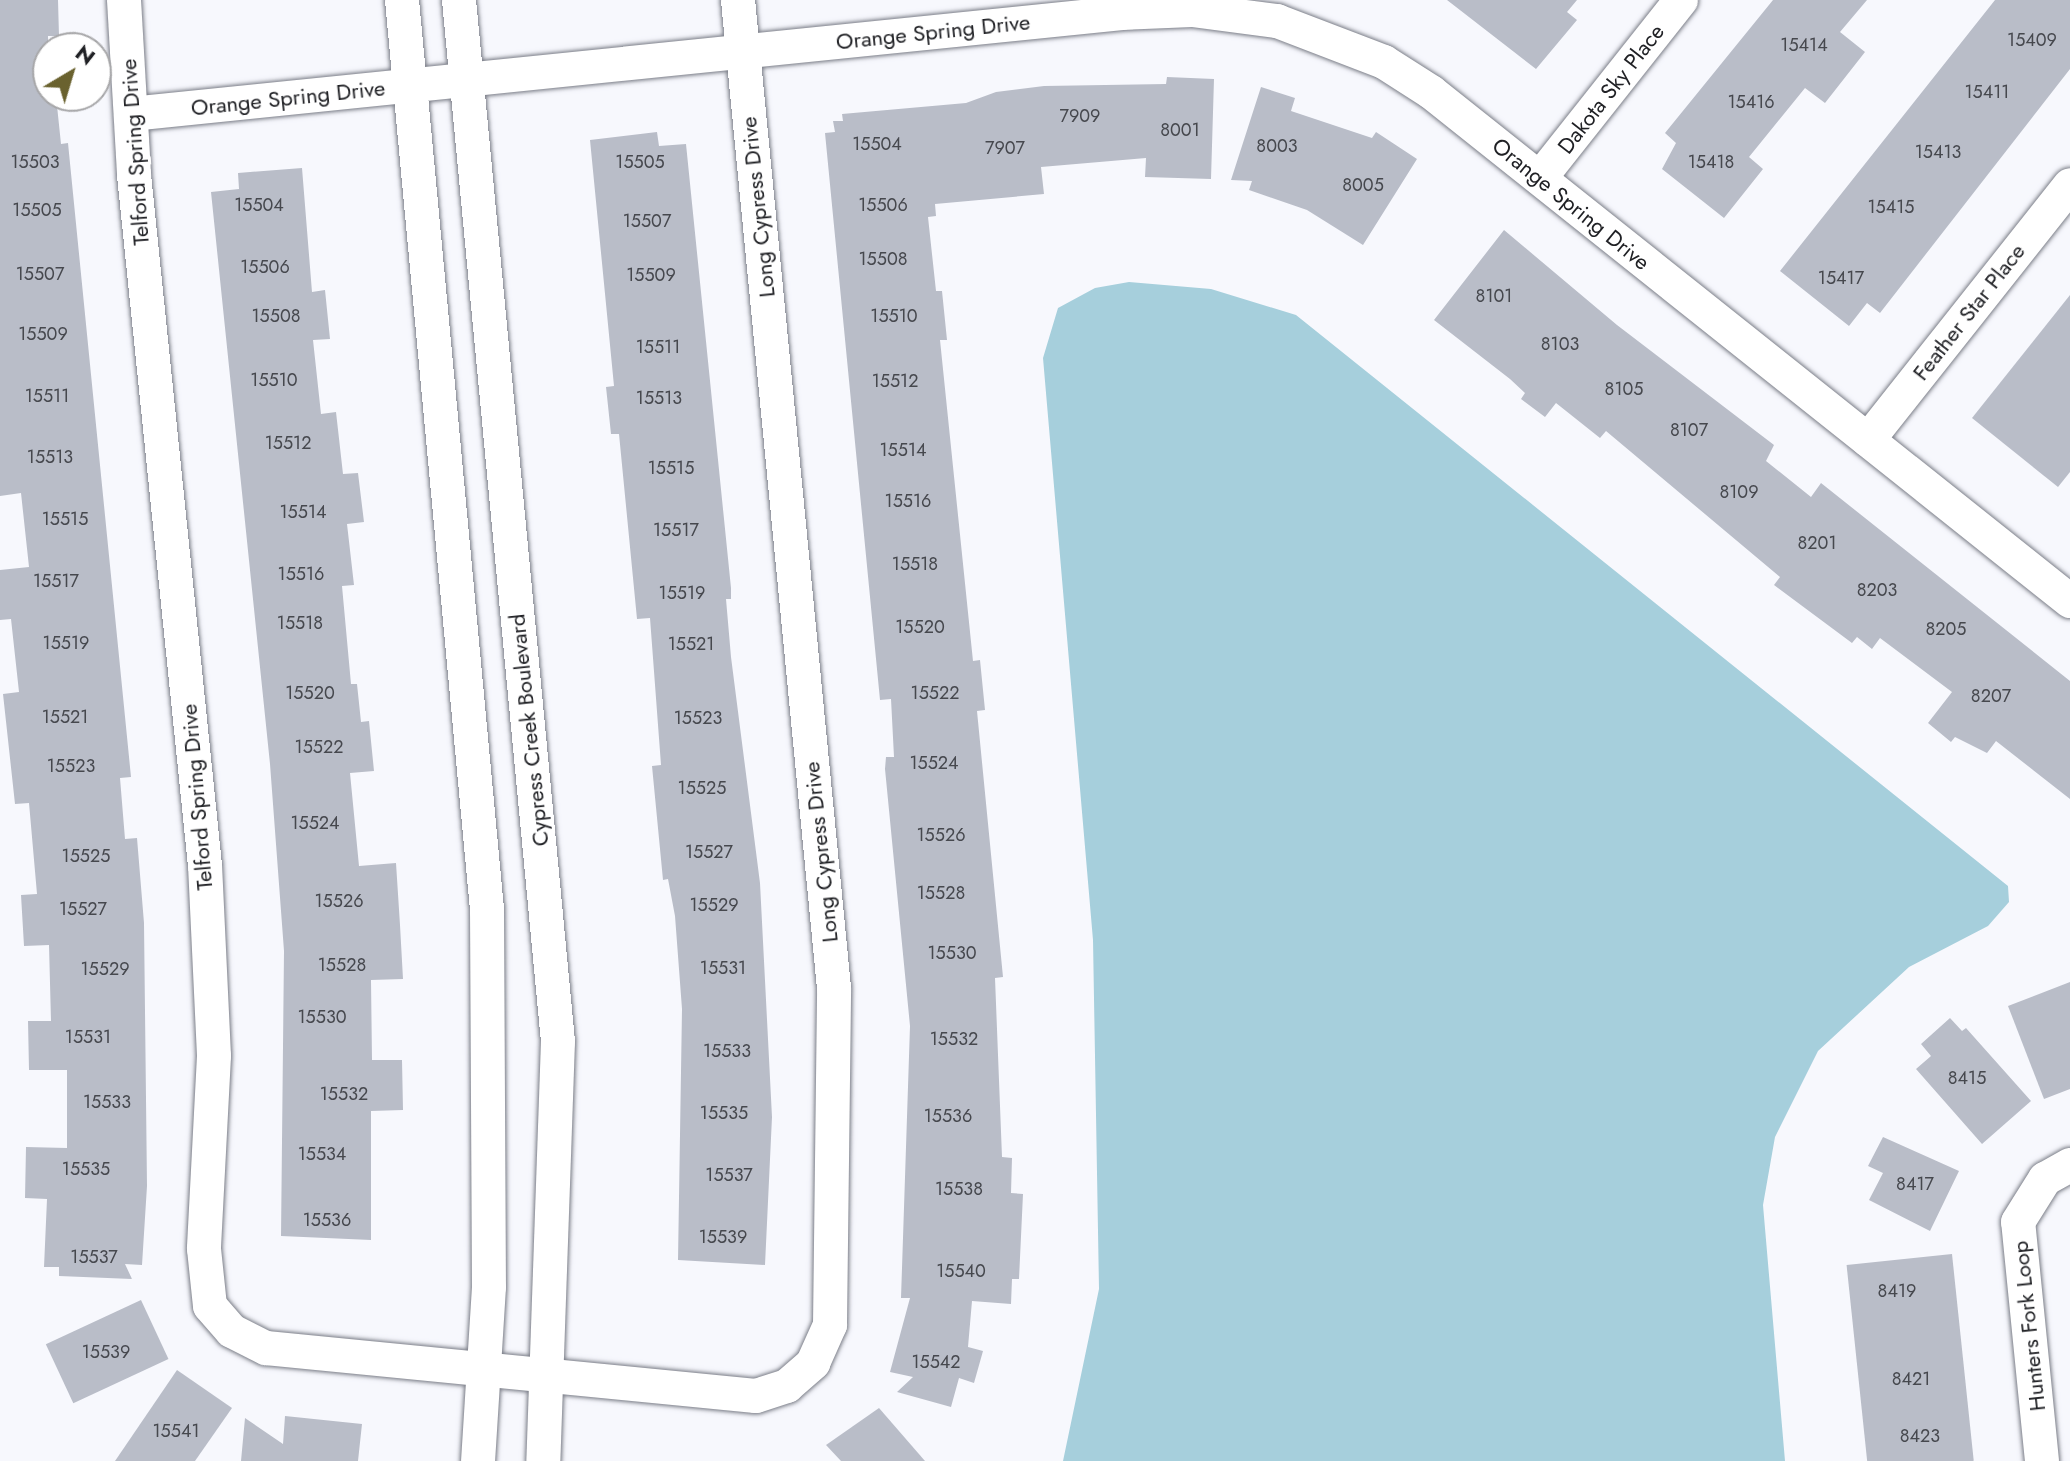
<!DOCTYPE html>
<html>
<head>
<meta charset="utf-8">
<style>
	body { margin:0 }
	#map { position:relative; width:2070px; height:1461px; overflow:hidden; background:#f7f8fd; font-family:Jost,sans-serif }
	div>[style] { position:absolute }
	.water>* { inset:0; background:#a6cfdc }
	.building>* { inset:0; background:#b9bdc8; transform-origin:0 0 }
	.roads { filter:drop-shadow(0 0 2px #7b7e88) drop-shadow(0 0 2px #7b7e88) }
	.street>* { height:34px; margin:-17px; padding:0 17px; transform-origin:17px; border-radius:17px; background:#fff }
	span { translate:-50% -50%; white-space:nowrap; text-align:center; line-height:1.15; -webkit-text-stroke:6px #fff; paint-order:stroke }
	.number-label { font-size:18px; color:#46484e }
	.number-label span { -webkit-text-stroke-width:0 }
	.street-label { font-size:22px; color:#202125 }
	.north { position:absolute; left:32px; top:32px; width:80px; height:80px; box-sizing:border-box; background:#fff; border:2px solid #a6a6a8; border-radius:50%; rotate:38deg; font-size:22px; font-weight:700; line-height:32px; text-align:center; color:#202125 }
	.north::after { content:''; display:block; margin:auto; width:28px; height:36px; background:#6a622f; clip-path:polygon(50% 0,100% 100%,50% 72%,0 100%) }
</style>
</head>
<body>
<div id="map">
	<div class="water">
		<i style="clip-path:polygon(1129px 282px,1211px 289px,1296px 315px,2008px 886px,2009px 902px,1988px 926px,1909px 967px,1818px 1051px,1775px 1137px,1763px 1205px,1785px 1461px,1063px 1461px,1099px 1289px,1093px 940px,1043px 358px,1058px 308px,1095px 288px)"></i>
	</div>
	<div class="building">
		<i style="clip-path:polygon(0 0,58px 0,59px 36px,48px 36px,48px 96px,56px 96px,61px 144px,68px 143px,131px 777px,120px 778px,125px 839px,137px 838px,144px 923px,147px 1186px,142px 1265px,125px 1264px,132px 1279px,59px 1276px,59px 1267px,44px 1267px,47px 1199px,25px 1198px,26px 1147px,67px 1148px,67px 1070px,29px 1070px,28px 1021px,51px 1021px,49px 945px,24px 946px,21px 895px,37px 894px,29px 803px,15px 804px,3px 694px,19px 692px,11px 619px,0 620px,0 570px,29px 567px,21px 493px,0 496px)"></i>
		<i style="clip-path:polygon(1447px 0,1577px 0,1567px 12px,1577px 20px,1536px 69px)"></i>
		<i style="clip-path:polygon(1773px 0,1867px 0,1840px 32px,1865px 52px,1825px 103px,1805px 88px,1749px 157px,1763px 169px,1724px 218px,1662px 169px,1676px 143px,1665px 133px)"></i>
		<i style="clip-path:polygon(1995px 0,2070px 0,2070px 69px,1880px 313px,1867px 303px,1849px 326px,1780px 271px)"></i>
		<i style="clip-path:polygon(1167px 77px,1214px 79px,1211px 179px,1145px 177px,1146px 158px,1041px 167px,1044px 194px,935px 204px,936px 216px,928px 217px,936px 291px,942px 291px,947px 340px,940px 340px,973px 661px,980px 660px,985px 710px,977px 711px,1003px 977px,995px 978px,1002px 1157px,1012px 1158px,1011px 1193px,1023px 1194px,1019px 1279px,1012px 1279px,1011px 1304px,972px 1301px,968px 1347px,983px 1351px,974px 1383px,959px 1378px,951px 1407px,897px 1392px,913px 1377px,890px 1372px,910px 1298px,901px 1298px,910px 1026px,885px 769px,886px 757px,894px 757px,891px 699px,880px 700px,825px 133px,835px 132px,833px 121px,843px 121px,842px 114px,966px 103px,996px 92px,1044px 86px,1166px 84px)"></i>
		<i style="clip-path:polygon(1261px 87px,1295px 98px,1291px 111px,1372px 138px,1376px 132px,1417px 159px,1363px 245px,1307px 210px,1249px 190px,1252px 181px,1231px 180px)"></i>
		<i style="clip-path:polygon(657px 132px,659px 146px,686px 144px,731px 588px,731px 599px,726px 599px,731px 657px,760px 883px,772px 1117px,765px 1265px,678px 1260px,682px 1009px,675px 916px,668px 879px,663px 880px,652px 766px,661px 765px,650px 618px,637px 619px,619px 434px,611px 434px,606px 387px,614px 386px,590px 140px)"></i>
		<i style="clip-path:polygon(302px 168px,312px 292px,325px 290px,330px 339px,313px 340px,321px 414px,336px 412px,343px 474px,358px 473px,364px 522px,347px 524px,354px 585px,342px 586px,351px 684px,357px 684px,361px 722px,369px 721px,374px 771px,350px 773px,359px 866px,396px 863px,400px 925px,403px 979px,371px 980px,372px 1060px,402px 1060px,403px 1110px,371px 1111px,371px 1240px,281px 1236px,284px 951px,270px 764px,211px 192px,239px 189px,238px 173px)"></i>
		<i style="clip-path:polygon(1504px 230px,1617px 325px,1774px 445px,1766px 461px,1811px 497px,1821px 483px,2070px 681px,2070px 799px,1996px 741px,1987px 753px,1955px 737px,1951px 742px,1928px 723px,1952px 692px,1880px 638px,1872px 649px,1857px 637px,1852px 643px,1774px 585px,1780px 577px,1606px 431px,1600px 438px,1556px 403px,1545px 417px,1521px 399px,1525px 393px,1510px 379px,1434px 320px)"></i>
		<i style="clip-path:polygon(2070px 295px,2070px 472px,2058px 487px,1972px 418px)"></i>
		<i style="clip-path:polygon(2070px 982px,2070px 1089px,2044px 1099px,2008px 1006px)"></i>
		<i style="clip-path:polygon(1950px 1018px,1962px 1031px,1966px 1028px,2031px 1101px,1982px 1144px,1916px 1069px,1931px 1056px,1921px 1044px)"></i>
		<i style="clip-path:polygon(1883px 1137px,1959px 1171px,1930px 1231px,1869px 1200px,1883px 1173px,1868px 1166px)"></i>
		<i style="left:1952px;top:1254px;width:208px;height:106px;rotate:84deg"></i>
		<i style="left:141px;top:1300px;width:65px;height:105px;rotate:65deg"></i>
		<i style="clip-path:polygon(177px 1370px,232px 1408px,195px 1461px,115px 1461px)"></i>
		<i style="clip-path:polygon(879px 1408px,925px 1461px,841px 1461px,826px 1445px)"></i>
		<i style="clip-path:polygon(285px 1416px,362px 1424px,358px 1461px,241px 1461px,245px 1418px,283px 1444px)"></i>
	</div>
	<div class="roads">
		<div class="street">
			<i style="left:124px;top:0;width:175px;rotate:86.7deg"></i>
			<i style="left:134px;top:175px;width:694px;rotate:84.13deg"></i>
			<i style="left:205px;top:865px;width:191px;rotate:87.3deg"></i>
			<i style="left:214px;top:1056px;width:193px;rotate:93deg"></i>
			<i style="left:204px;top:1249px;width:57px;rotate:84deg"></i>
			<i style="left:210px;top:1306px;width:33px;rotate:49deg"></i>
			<i style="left:232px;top:1331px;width:38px;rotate:27deg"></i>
			<i style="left:266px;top:1348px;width:492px;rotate:5.6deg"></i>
			<i style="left:756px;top:1396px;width:33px;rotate:-18deg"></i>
			<i style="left:787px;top:1386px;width:35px;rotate:-41deg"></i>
			<i style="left:813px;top:1363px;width:42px;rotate:-65.9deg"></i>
			<i style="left:830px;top:1325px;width:337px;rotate:-89.3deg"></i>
			<i style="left:834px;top:988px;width:993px;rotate:-95.55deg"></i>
			<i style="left:402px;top:0;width:914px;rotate:84.66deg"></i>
			<i style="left:487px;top:910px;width:377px;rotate:89.7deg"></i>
			<i style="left:489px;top:1287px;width:174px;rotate:93.6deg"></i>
			<i style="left:459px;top:0;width:1046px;rotate:84.57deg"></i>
			<i style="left:558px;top:1041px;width:420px;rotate:92deg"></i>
			<i style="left:131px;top:114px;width:996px;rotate:-5.82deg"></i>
			<i style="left:1122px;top:13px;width:70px;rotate:-2.5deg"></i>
			<i style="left:1192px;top:10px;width:86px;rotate:7.4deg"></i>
			<i style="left:1277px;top:21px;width:115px;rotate:21deg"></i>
			<i style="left:1384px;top:62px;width:56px;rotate:32.6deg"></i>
			<i style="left:1431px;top:92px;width:817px;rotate:38.54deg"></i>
			<i style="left:1540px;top:178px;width:227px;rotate:-51.6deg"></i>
			<i style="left:1868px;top:440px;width:325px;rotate:-51.6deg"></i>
			<i style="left:2042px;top:1461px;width:240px;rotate:-95.7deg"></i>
			<i style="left:2018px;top:1222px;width:51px;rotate:-57.9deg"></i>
			<i style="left:2045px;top:1179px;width:29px;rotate:-29deg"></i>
		</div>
	</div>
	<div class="number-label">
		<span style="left:2032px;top:40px">15409</span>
		<span style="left:1804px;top:45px">15414</span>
		<span style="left:1987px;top:92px">15411</span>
		<span style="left:1751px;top:102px">15416</span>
		<span style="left:1080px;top:116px">7909</span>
		<span style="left:1180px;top:130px">8001</span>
		<span style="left:877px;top:144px">15504</span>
		<span style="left:1277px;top:146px">8003</span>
		<span style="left:1005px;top:148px">7907</span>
		<span style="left:1938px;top:152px">15413</span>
		<span style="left:35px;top:162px">15503</span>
		<span style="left:640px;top:162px">15505</span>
		<span style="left:1711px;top:162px">15418</span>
		<span style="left:1363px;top:185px">8005</span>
		<span style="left:259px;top:205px">15504</span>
		<span style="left:883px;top:205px">15506</span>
		<span style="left:1891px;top:207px">15415</span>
		<span style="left:37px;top:210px">15505</span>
		<span style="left:647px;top:221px">15507</span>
		<span style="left:883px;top:259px">15508</span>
		<span style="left:265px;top:267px">15506</span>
		<span style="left:40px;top:274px">15507</span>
		<span style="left:651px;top:275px">15509</span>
		<span style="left:1841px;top:278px">15417</span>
		<span style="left:1494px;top:296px">8101</span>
		<span style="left:276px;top:316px">15508</span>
		<span style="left:894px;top:316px">15510</span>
		<span style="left:43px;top:334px">15509</span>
		<span style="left:1560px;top:344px">8103</span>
		<span style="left:658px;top:347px">15511</span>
		<span style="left:274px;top:380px">15510</span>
		<span style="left:895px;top:381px">15512</span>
		<span style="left:1624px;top:389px">8105</span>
		<span style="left:47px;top:396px">15511</span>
		<span style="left:659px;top:398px">15513</span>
		<span style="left:1689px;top:430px">8107</span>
		<span style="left:288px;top:443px">15512</span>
		<span style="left:903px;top:450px">15514</span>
		<span style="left:50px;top:457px">15513</span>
		<span style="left:671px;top:468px">15515</span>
		<span style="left:1739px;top:492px">8109</span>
		<span style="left:908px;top:501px">15516</span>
		<span style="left:303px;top:512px">15514</span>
		<span style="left:65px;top:519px">15515</span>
		<span style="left:676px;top:530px">15517</span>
		<span style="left:1817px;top:543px">8201</span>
		<span style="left:915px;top:564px">15518</span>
		<span style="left:301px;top:574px">15516</span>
		<span style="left:56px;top:581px">15517</span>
		<span style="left:1877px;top:590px">8203</span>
		<span style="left:682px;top:593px">15519</span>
		<span style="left:300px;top:623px">15518</span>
		<span style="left:920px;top:627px">15520</span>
		<span style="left:1946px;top:629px">8205</span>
		<span style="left:66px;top:643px">15519</span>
		<span style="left:691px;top:644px">15521</span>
		<span style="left:310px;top:693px">15520</span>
		<span style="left:935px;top:693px">15522</span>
		<span style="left:1991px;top:696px">8207</span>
		<span style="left:65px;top:717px">15521</span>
		<span style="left:698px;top:718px">15523</span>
		<span style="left:319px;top:747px">15522</span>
		<span style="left:934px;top:763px">15524</span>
		<span style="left:71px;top:766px">15523</span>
		<span style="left:702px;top:788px">15525</span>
		<span style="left:315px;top:823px">15524</span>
		<span style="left:941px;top:835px">15526</span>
		<span style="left:709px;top:852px">15527</span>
		<span style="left:86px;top:856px">15525</span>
		<span style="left:941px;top:893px">15528</span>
		<span style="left:339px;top:901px">15526</span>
		<span style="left:714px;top:905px">15529</span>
		<span style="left:83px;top:909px">15527</span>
		<span style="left:952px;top:953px">15530</span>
		<span style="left:342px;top:965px">15528</span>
		<span style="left:723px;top:968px">15531</span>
		<span style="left:105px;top:969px">15529</span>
		<span style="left:322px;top:1017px">15530</span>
		<span style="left:88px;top:1037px">15531</span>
		<span style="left:954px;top:1039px">15532</span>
		<span style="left:727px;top:1051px">15533</span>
		<span style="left:1967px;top:1078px">8415</span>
		<span style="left:344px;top:1094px">15532</span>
		<span style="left:107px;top:1102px">15533</span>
		<span style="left:724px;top:1113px">15535</span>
		<span style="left:948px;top:1116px">15536</span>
		<span style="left:322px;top:1154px">15534</span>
		<span style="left:86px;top:1169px">15535</span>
		<span style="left:729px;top:1175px">15537</span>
		<span style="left:1915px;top:1184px">8417</span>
		<span style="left:959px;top:1189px">15538</span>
		<span style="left:327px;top:1220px">15536</span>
		<span style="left:723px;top:1237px">15539</span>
		<span style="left:94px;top:1257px">15537</span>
		<span style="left:961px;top:1271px">15540</span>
		<span style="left:1897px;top:1291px">8419</span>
		<span style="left:106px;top:1352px">15539</span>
		<span style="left:936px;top:1362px">15542</span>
		<span style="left:1911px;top:1379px">8421</span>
		<span style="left:176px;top:1431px">15541</span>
		<span style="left:1920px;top:1436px">8423</span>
	</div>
	<div class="street-label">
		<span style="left:933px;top:32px;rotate:-6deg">Orange Spring Drive</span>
		<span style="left:1611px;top:89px;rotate:-52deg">Dakota Sky Place</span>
		<span style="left:288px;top:98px;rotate:-6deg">Orange Spring Drive</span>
		<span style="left:135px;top:152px;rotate:-94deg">Telford Spring Drive</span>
		<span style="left:1571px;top:204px;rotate:39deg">Orange Spring Drive</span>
		<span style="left:758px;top:207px;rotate:-96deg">Long Cypress Drive</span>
		<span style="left:1969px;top:312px;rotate:-52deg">Feather Star Place</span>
		<span style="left:529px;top:730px;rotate:-96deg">Cypress Creek Boulevard</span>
		<span style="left:197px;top:797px;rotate:-95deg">Telford Spring Drive</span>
		<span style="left:821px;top:852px;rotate:-96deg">Long Cypress Drive</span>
		<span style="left:2029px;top:1326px;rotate:-96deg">Hunters Fork Loop</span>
	</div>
	<div class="north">N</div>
</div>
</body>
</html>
